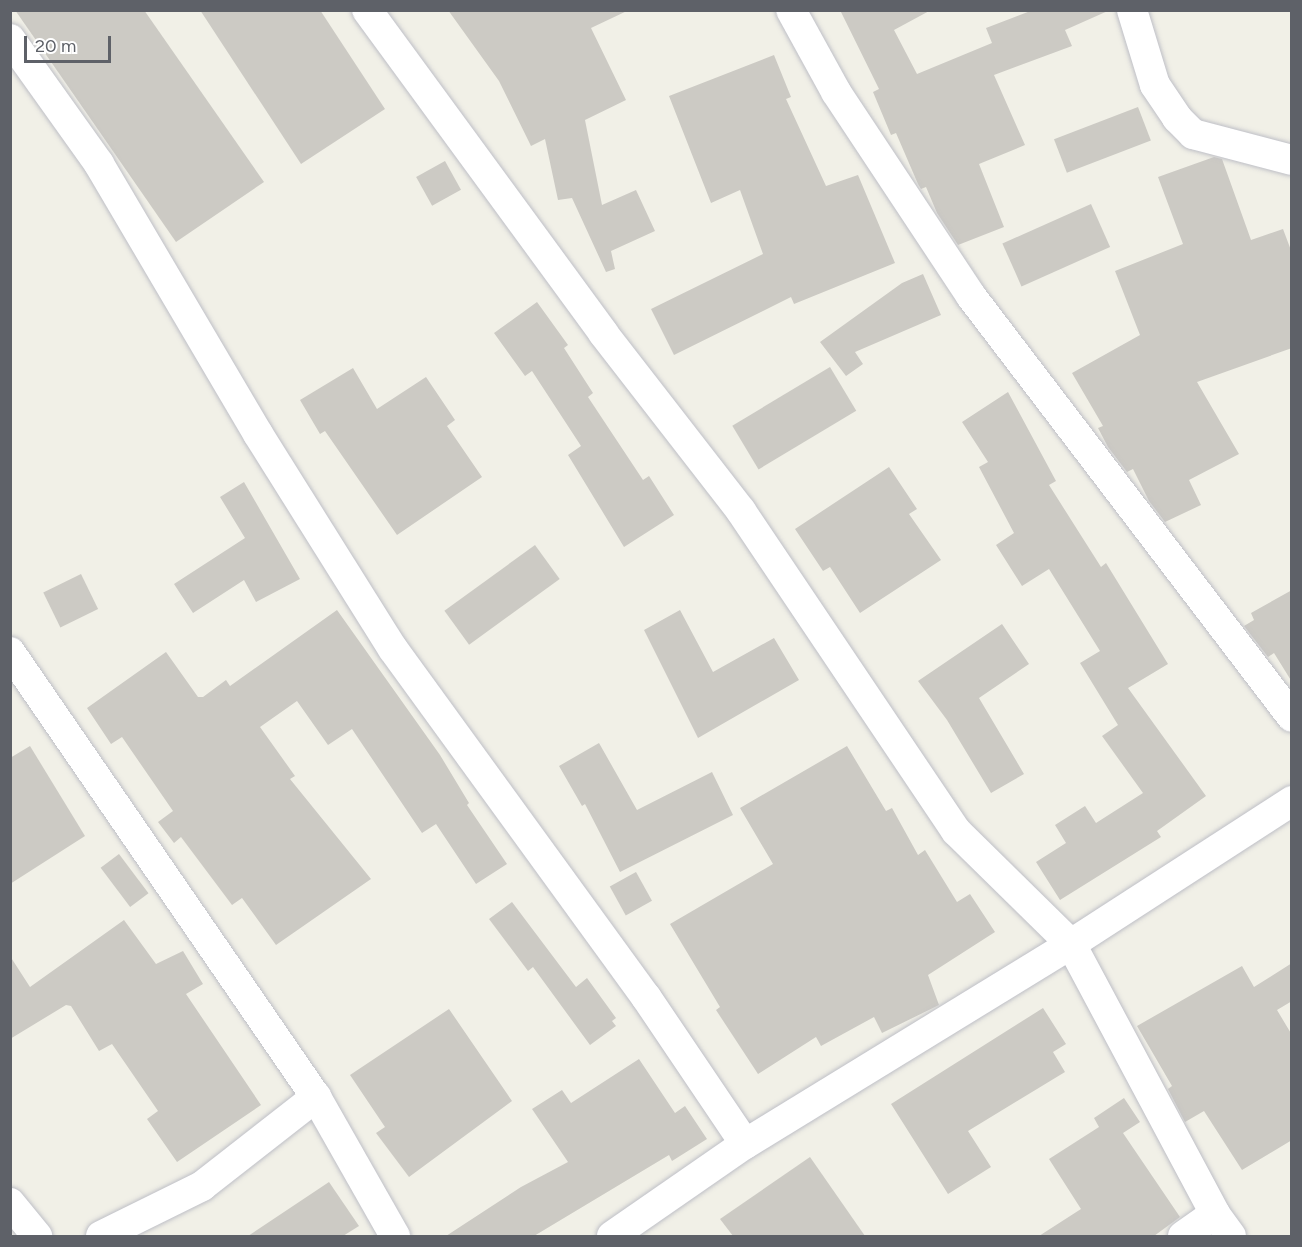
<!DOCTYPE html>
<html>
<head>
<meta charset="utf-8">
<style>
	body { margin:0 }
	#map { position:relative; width:1302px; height:1247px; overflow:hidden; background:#f1f0e7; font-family:Figtree,sans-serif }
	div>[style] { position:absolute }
	.building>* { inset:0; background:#cccac4; transform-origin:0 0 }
	.roads { filter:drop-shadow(0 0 2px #bebfc6) drop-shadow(0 0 2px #bebfc6) }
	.street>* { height:30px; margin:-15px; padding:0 15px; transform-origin:15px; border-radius:15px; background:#fff }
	span { translate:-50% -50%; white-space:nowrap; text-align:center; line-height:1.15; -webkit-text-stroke:4.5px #fff; paint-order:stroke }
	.frame { position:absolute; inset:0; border:12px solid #5e6168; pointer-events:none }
	.scale { position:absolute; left:24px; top:36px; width:87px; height:27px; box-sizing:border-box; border:3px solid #5e6168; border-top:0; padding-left:8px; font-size:18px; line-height:21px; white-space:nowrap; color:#5e6168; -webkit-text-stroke:4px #fff; paint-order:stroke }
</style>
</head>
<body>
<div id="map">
	<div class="building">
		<i style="clip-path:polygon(15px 10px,144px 10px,264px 182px,176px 242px)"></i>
		<i style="clip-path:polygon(200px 10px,320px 10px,385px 109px,301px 164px)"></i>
		<i style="clip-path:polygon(448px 10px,629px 10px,591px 28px,626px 100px,585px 120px,602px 205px,636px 190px,655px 231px,611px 251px,615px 269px,606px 272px,572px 198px,558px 200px,545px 139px,531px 146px,499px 81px)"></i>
		<i style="clip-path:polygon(840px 10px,931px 10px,894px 30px,917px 74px,992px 43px,986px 28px,1033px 10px,1110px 10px,1065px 30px,1072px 46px,994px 75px,1025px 145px,979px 164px,1004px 227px,958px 245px,937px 213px,926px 187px,921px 189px,918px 184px,896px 133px,891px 135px,873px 92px,879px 89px)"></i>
		<i style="clip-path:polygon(774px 55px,791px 97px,786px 99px,826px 186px,858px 175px,895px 263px,794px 304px,791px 297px,674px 355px,651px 309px,763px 254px,740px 190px,711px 203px,669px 96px)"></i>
		<i style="left:1138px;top:107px;width:36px;height:90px;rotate:69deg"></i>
		<i style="clip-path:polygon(1214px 157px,1222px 159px,1251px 240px,1283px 229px,1292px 253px,1292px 348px,1197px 382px,1239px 454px,1189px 480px,1201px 505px,1165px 522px,1149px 501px,1133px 469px,1127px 472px,1108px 447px,1098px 428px,1103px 426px,1072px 373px,1140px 335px,1115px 271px,1183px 244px,1158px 177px)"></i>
		<i style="left:445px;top:161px;width:33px;height:33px;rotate:61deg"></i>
		<i style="left:1091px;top:204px;width:47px;height:97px;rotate:66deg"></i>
		<i style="clip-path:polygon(923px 274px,941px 315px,855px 352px,863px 364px,846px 376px,820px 342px,902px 283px)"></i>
		<i style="clip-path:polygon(537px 302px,568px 345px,564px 348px,593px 393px,588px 397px,643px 480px,649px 476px,674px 515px,624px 547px,568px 455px,581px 446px,532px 371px,525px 376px,494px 333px)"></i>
		<i style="left:830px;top:367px;width:51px;height:114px;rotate:59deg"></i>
		<i style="clip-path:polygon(353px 368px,377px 409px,426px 377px,455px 420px,447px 426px,482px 477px,397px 535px,325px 431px,320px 434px,300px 400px)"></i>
		<i style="clip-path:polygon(1008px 392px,1056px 481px,1049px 485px,1101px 567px,1106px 563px,1168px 664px,1128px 688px,1206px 796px,1157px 831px,1161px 837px,1060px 900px,1036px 862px,1066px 843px,1055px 825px,1085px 806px,1096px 823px,1143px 793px,1102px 736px,1118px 725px,1080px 663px,1100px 651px,1049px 569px,1022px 586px,996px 545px,1014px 533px,979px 467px,988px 462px,962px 422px)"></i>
		<i style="clip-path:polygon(889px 467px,917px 509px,909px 514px,941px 560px,860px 613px,830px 567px,823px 571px,795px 529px)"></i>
		<i style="clip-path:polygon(244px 482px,300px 579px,256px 602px,244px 580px,193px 613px,174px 584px,245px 538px,220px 497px)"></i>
		<i style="left:535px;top:545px;width:42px;height:112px;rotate:54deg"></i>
		<i style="left:81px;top:574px;width:39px;height:42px;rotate:64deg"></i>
		<i style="clip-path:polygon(1292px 590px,1292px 682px,1274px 653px,1268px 657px,1244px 626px,1254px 620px,1251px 613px)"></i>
		<i style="clip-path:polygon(337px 610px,440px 755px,469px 803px,467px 805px,507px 864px,476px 884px,436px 824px,422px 833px,352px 729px,328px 745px,297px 701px,260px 727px,295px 776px,290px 779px,371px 879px,276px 945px,242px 898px,232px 905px,181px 837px,174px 843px,158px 822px,173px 811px,122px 737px,111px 744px,87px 708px,166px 652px,198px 697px,203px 697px,226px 680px,230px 686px)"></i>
		<i style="clip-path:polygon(680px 610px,713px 672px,774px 638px,799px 680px,698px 738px,644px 630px)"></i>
		<i style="clip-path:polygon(1002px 624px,1029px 664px,979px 698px,1024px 774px,991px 793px,947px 720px,918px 681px)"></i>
		<i style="clip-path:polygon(599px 743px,637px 810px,712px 772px,733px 815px,620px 872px,585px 804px,582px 806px,559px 766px)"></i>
		<i style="clip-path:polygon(30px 746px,85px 836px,10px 884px,10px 758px)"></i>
		<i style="clip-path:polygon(847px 746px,886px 811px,892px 808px,918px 855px,925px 850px,957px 902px,970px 894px,995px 932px,928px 975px,939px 1005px,882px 1033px,874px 1017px,821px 1046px,816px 1037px,758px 1074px,716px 1010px,720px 1007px,670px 924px,773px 864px,740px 808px)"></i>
		<i style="left:119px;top:854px;width:49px;height:23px;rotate:53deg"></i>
		<i style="left:636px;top:872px;width:33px;height:30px;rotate:61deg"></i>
		<i style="clip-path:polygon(512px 902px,576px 987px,587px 978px,616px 1018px,612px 1021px,616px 1026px,590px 1045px,533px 967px,528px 971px,489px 919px)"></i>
		<i style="clip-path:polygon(124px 920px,156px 964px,183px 951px,203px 984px,186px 994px,261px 1105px,177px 1162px,147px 1119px,158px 1111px,112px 1044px,99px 1051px,71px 1006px,66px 1005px,10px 1039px,10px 956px,30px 987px)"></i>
		<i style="clip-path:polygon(1292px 963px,1292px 1001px,1277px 1010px,1292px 1035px,1292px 1140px,1242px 1170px,1204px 1111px,1185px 1122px,1168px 1089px,1172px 1086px,1137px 1026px,1242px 966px,1254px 987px)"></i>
		<i style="clip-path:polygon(1043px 1008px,1066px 1044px,1053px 1052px,1065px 1072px,968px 1131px,991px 1167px,948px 1194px,891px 1104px)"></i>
		<i style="clip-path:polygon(449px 1009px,512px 1101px,409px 1177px,376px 1133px,385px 1127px,350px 1075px)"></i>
		<i style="clip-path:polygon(639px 1059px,675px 1113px,685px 1106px,707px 1139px,672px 1161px,669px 1155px,534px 1236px,446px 1236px,521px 1187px,568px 1162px,532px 1109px,562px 1090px,571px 1103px)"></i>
		<i style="clip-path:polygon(1124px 1098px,1140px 1122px,1123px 1133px,1180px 1217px,1154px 1236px,1039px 1236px,1081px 1209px,1049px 1159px,1099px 1127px,1094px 1118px)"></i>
		<i style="clip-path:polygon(810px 1157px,865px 1236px,733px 1236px,720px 1219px)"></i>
		<i style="clip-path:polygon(329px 1182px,359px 1226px,343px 1236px,248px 1236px)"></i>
	</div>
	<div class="roads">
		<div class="street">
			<i style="left:367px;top:10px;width:400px;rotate:53.8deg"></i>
			<i style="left:603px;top:333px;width:225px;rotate:52.2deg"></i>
			<i style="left:741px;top:511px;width:386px;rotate:56.1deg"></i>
			<i style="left:956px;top:831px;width:161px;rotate:44.5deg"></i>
			<i style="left:1071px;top:944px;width:306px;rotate:61.9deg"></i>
			<i style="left:1215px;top:1214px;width:27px;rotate:54deg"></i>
			<i style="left:791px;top:10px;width:94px;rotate:61.2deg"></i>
			<i style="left:836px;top:92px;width:245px;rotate:56.5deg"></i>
			<i style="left:971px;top:296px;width:529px;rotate:52.68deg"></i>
			<i style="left:1132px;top:10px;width:78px;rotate:73deg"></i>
			<i style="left:1155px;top:85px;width:40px;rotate:56deg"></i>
			<i style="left:1177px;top:118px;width:23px;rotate:45deg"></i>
			<i style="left:1193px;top:134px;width:102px;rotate:14.7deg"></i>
			<i style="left:10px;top:39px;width:153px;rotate:54.5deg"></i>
			<i style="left:99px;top:164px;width:313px;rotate:59.5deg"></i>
			<i style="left:258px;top:434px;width:254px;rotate:57.9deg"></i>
			<i style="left:393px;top:649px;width:430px;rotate:54deg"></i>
			<i style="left:646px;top:997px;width:177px;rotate:56deg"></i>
			<i style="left:10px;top:652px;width:540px;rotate:55.49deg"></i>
			<i style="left:316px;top:1097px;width:160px;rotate:60.4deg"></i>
			<i style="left:10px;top:1203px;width:43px;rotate:50.7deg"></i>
			<i style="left:101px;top:1236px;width:113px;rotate:-26.3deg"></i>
			<i style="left:202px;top:1186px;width:145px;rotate:-38deg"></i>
			<i style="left:612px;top:1236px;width:162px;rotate:-34.7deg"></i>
			<i style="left:745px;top:1144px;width:382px;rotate:-31.5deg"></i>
			<i style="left:1071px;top:944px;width:263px;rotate:-32.9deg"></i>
			<i style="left:1183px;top:1236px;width:39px;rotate:-35deg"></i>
		</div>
	</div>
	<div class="frame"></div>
	<div class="scale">20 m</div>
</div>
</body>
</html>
